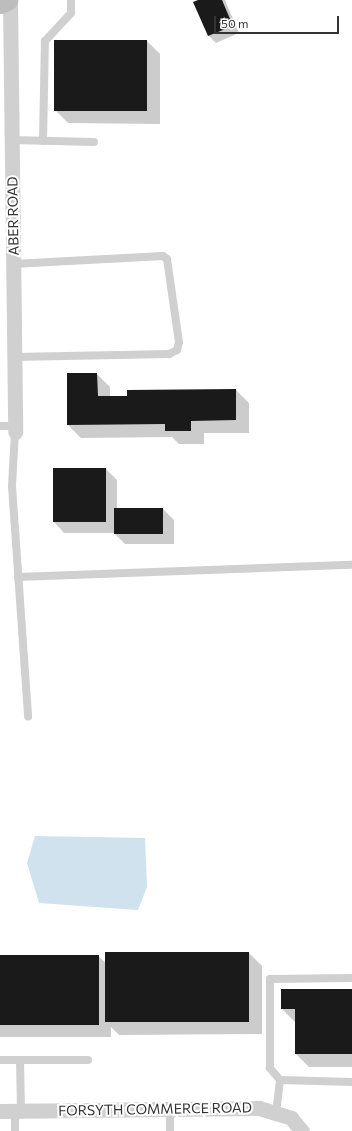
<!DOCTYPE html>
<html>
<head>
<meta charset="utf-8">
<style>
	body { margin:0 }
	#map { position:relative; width:352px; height:1131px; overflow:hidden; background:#fff; font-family:Commissioner,sans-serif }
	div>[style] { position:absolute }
	.water>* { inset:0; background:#cfe2ee }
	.shadow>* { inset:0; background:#0003 }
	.building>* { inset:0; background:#1a1a1a; transform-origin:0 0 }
	.lane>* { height:8px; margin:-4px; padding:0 4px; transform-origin:4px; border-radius:4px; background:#d0d0d0 }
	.street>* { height:15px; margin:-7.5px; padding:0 7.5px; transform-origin:7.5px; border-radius:7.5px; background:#d0d0d0 }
	.secondary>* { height:21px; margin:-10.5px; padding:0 10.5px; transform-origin:10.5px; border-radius:10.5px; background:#bdbdbd }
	span { translate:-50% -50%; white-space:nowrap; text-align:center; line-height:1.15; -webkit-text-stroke:4px #fff; paint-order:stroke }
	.street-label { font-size:14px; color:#333 }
	.scale { position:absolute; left:214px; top:16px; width:125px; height:18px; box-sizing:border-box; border:2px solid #333; border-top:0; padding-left:5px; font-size:12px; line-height:14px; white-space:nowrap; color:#333; -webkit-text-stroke:3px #fff; paint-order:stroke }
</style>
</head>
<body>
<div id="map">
	<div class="water">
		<i style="clip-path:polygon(35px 836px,145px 838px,147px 887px,138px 910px,39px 903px,27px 863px)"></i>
	</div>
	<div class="shadow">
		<i style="clip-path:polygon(201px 0,225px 0,239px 33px,216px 43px,209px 36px)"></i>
		<i style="clip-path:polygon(147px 41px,160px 54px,160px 124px,68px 123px,55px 110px)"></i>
		<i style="clip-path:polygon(97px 374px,110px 387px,110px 397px,236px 390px,249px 403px,249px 433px,204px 433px,204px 444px,179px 444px,172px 437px,81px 438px,68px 425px)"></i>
		<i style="clip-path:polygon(54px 469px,106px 469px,117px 480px,117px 509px,163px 509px,174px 520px,174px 544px,125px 544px,114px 533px,64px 533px,54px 522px)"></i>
		<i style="clip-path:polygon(249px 953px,262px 966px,262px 1034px,119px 1035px,111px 1027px,111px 1037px,0 1037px,0 956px,98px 956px,106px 963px)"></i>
		<i style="clip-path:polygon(352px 990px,352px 1067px,309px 1067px,296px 1054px,295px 1022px,282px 1009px)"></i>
	</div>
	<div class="building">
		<i style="clip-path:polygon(198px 0,222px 0,233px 26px,208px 36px,193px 2px)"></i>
		<i style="left:54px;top:40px;width:93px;height:71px"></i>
		<i style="clip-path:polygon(67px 373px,97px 373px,98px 396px,127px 396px,127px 390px,236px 389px,236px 420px,191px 421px,191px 431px,165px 431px,165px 424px,67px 425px)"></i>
		<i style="left:53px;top:468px;width:53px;height:54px"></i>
		<i style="left:114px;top:508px;width:49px;height:26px"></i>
		<i style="left:249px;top:952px;width:70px;height:144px;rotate:90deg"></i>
		<i style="left:0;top:955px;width:99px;height:70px"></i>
		<i style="clip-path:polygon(281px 989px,352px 989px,352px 1054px,295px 1054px,295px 1009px,281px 1009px)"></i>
	</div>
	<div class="lane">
		<i style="left:12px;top:140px;width:82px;rotate:1.4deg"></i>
		<i style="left:43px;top:141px;width:100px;rotate:-88.9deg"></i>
		<i style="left:45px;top:41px;width:38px;rotate:-47deg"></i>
		<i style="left:71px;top:13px;width:13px;rotate:-90deg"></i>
		<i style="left:13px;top:264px;width:150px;rotate:-3.1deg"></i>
		<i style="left:163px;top:256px;width:5px;rotate:37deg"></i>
		<i style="left:167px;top:259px;width:84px;rotate:81.8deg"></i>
		<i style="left:179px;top:342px;width:8px;rotate:104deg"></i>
		<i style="left:177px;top:350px;width:9px;rotate:153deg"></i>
		<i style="left:169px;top:354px;width:155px;rotate:178.9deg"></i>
		<i style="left:0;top:426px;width:15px"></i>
		<i style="left:15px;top:432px;width:54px;rotate:93.2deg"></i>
		<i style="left:12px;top:486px;width:231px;rotate:86deg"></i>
		<i style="left:18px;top:577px;width:334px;rotate:-2.1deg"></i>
		<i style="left:0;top:1060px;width:20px"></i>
		<i style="left:280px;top:1080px;width:72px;rotate:1.6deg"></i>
		<i style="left:170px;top:1109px;width:22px;rotate:90deg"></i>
		<i style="left:15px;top:1111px;width:20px;rotate:90deg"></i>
		<i style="left:21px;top:1111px;width:51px;rotate:-91.1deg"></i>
		<i style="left:20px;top:1060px;width:68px"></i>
		<i style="left:276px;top:1113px;width:33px;rotate:-83deg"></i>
		<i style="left:280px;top:1080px;width:16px;rotate:-130deg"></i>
		<i style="left:270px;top:1068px;width:89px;rotate:-90deg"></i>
		<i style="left:270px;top:979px;width:82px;rotate:-0.7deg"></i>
	</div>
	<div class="street">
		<i style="left:10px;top:0;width:432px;rotate:89.3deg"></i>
		<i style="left:0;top:1111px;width:259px;rotate:-0.7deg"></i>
		<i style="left:259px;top:1108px;width:34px;rotate:17deg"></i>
		<i style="left:291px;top:1118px;width:17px;rotate:50deg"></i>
	</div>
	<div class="secondary">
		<i style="left:0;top:3px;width:8px;rotate:-23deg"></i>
	</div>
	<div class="street-label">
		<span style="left:13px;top:216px;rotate:-91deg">ABER ROAD</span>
		<span style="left:155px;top:1109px;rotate:-1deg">FORSYTH COMMERCE ROAD</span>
	</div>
	<div class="scale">50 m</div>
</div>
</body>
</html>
